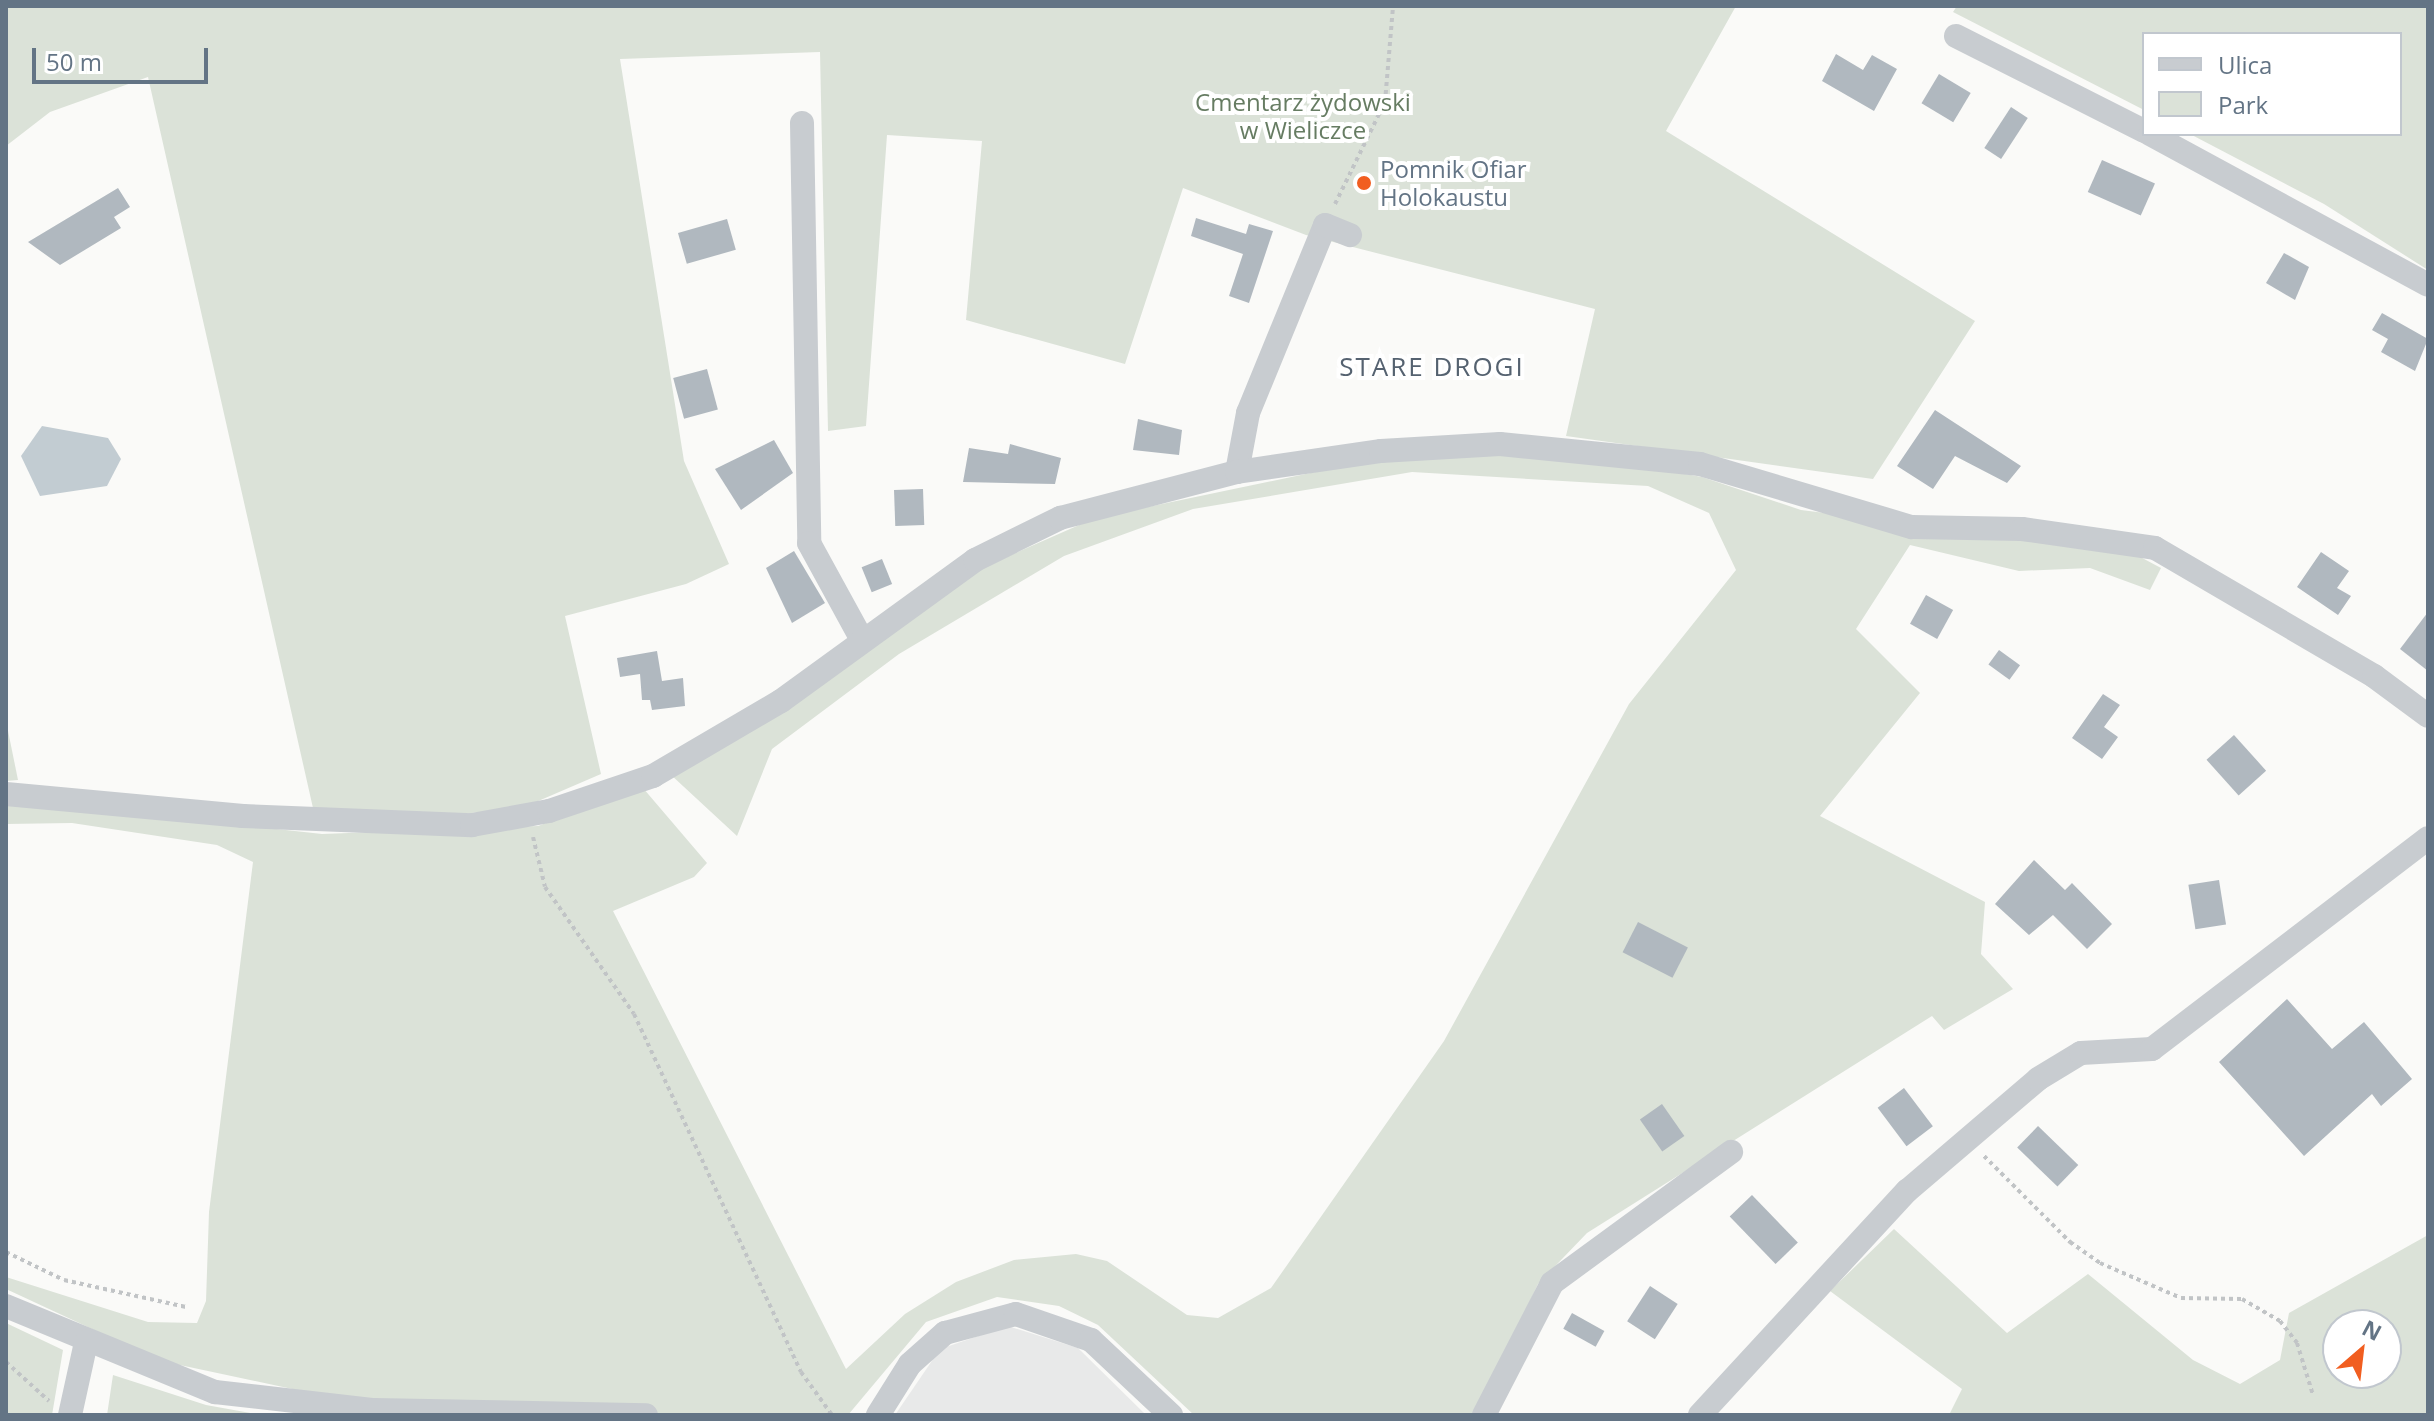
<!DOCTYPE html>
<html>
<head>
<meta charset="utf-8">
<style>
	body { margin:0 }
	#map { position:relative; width:2434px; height:1421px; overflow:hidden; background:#fafaf8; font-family:"Open Sans",sans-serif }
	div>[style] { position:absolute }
	.built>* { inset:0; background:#e8e9e9 }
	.green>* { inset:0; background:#dbe2d8 }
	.water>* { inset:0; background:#c2ccd2 }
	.building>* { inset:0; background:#b0b8bf; transform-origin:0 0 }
	.path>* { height:4px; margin-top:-2px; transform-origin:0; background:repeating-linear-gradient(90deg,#c1c4c6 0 4px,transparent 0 8px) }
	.minor>* { height:24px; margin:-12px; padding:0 12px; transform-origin:12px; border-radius:12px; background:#c8ccd0 }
	.dots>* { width:22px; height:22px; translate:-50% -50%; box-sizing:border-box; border:4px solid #fff; border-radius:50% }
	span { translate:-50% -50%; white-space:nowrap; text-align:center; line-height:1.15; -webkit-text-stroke:8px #fff; paint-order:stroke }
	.park-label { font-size:24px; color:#667c62 }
	.poi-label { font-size:24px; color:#637485 }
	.left { translate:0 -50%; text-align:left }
	.neighbourhood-label { font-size:26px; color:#556270; letter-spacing:2px }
	.frame { position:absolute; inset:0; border:8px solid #637485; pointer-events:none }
	.legend { position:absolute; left:2142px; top:32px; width:260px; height:104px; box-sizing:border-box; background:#fff; border:2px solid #c1c7ce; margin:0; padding:10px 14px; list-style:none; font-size:24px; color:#637485 }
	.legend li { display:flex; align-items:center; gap:16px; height:40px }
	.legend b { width:40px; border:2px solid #c1c7ce }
	.north { position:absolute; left:2322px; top:1309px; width:80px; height:80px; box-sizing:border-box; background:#fff; border:2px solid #c1c7ce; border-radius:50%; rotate:28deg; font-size:22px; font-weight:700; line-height:32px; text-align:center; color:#637485 }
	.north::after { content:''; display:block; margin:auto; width:28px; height:36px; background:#f15e20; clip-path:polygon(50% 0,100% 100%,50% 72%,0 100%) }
	.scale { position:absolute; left:32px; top:48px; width:176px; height:36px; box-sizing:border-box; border:4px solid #637485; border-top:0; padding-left:10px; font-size:24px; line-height:28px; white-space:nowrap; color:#637485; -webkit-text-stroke:6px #fff; paint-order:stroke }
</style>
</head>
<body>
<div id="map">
	<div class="built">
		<i style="clip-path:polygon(1008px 1326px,1078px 1348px,1146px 1415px,895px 1415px,940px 1349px)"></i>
	</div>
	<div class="green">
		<i style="clip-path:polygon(6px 6px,1736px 6px,1666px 131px,1975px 321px,1873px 479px,1566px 436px,1595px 309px,1306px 235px,1183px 188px,1125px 364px,966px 320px,982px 141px,887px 135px,866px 426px,828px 431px,820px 52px,620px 59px,684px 461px,729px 564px,686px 584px,565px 616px,601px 774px,522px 808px,440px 816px,313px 808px,148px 77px,50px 112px,6px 146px)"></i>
		<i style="clip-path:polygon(1957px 6px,2428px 6px,2428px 270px,2324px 204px,2190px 134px,2400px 134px,2400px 34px,2144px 34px,2144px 110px,1953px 12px)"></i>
		<i style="clip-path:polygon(1487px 455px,1607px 460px,1702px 477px,1801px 510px,2129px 551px,2161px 568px,2150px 590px,2090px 568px,2019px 571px,1910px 545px,1856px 629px,1920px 693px,1820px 816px,1985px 902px,1981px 954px,2013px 989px,1944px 1030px,1932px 1016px,1587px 1233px,1538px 1284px,1475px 1415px,1194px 1415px,1098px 1325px,1059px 1306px,997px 1297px,926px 1322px,848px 1415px,294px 1415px,297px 1390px,161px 1361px,6px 1289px,6px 1277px,148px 1322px,197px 1323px,206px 1301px,209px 1212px,253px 862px,217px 845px,72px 823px,6px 824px,6px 799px,322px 834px,538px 826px,643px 788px,707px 863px,694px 877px,613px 911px,846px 1369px,905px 1314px,956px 1282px,1014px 1260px,1076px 1254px,1107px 1261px,1187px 1315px,1218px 1318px,1271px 1288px,1444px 1041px,1629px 704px,1736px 570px,1709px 513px,1648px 486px,1412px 472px,1193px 509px,1064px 556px,899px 654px,772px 749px,737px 836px,670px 774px,970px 573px,1095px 518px,1377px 459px)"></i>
		<i style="clip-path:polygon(6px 721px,18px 780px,6px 781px)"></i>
		<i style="clip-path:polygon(evenodd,1894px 1229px,2007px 1333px,2088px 1274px,2193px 1360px,2240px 1384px,2280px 1360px,2289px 1313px,2428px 1235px,2428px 1415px,1949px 1415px,1962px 1389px,1830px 1291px,1894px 1229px,2338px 1325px,2386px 1325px,2386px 1373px,2338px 1373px,2338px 1325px)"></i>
		<i style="clip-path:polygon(6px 1323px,63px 1350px,52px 1415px,6px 1415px)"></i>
		<i style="clip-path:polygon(113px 1375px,206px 1405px,261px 1415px,107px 1415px)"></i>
	</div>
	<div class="water">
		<i style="clip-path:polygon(42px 426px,108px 438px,121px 459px,107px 486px,40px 496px,21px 456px)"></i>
	</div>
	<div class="building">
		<i style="clip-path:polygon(1836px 54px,1863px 70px,1872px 55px,1897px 69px,1874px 111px,1822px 81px)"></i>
		<i style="left:1939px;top:74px;width:37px;height:34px;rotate:31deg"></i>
		<i style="left:2011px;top:107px;width:20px;height:49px;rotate:33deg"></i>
		<i style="left:2102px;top:160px;width:58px;height:35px;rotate:24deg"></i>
		<i style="clip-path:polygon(118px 188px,130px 207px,114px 217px,121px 228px,60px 265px,28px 242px)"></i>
		<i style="clip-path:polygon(1196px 218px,1246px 234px,1249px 224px,1273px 231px,1249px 303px,1229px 296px,1243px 254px,1191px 236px)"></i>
		<i style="left:727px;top:219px;width:32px;height:51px;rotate:74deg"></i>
		<i style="clip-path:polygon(2284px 253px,2309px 267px,2295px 300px,2266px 283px)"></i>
		<i style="clip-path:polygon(2382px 313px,2428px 339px,2415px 371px,2381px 352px,2388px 339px,2372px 330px)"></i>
		<i style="left:707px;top:369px;width:42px;height:35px;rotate:75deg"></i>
		<i style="clip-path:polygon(1935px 410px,2021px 466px,2007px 483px,1955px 456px,1933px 489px,1897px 466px)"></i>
		<i style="clip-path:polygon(1138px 419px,1182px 430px,1179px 455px,1133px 450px)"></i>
		<i style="clip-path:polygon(774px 440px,793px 473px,741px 510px,715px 469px)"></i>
		<i style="clip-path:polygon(1010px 444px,1061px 458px,1055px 484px,963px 482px,969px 448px,1008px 454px)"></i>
		<i style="left:923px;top:489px;width:36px;height:29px;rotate:88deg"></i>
		<i style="clip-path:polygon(794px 551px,825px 603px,792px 623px,766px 568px)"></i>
		<i style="clip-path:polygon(2321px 552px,2349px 571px,2337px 588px,2351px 596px,2338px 615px,2297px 587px)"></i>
		<i style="left:882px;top:559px;width:27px;height:22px;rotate:68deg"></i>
		<i style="left:1926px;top:595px;width:31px;height:33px;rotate:29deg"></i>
		<i style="clip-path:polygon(2428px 612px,2428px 671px,2400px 649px)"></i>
		<i style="left:1999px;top:650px;width:26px;height:18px;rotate:36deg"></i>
		<i style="clip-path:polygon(657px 651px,662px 681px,683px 678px,685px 706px,652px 710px,650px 700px,642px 700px,640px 674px,620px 677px,617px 658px)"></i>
		<i style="clip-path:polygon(2103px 694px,2120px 705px,2104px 727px,2118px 737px,2102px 759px,2072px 738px)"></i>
		<i style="left:2234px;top:735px;width:48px;height:37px;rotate:48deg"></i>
		<i style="clip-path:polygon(2034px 860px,2065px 890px,2072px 883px,2112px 924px,2087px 949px,2053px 915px,2029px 935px,1995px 904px)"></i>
		<i style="left:2219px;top:880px;width:45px;height:31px;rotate:81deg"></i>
		<i style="left:1638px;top:922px;width:56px;height:34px;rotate:27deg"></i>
		<i style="clip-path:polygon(2287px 999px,2332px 1049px,2364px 1022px,2412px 1079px,2381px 1106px,2372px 1094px,2304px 1156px,2219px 1062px)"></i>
		<i style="left:1904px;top:1088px;width:48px;height:33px;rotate:53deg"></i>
		<i style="left:1662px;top:1104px;width:39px;height:27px;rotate:55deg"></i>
		<i style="left:2038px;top:1126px;width:56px;height:30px;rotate:44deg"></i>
		<i style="left:1752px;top:1195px;width:66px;height:31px;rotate:46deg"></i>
		<i style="left:1650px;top:1286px;width:33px;height:42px;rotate:33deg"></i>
		<i style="left:1572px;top:1313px;width:37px;height:18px;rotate:29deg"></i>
	</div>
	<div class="path">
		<i style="left:1335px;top:204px;width:114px;rotate:-63.9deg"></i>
		<i style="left:1385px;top:102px;width:96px;rotate:-85.2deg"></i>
		<i style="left:533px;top:837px;width:51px;rotate:76.5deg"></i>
		<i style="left:545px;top:887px;width:155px;rotate:55deg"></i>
		<i style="left:634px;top:1014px;width:395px;rotate:65deg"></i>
		<i style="left:801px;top:1372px;width:53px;rotate:54.2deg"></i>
		<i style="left:1984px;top:1156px;width:122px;rotate:45deg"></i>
		<i style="left:2070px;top:1242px;width:37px;rotate:35deg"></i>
		<i style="left:2100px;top:1263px;width:88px;rotate:23.4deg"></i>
		<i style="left:2181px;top:1298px;width:61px;rotate:0.9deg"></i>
		<i style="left:2242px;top:1299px;width:44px;rotate:30.1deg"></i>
		<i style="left:2280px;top:1321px;width:28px;rotate:52deg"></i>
		<i style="left:2297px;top:1343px;width:54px;rotate:72.9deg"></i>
		<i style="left:6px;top:1252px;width:64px;rotate:25.8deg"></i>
		<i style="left:64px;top:1280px;width:125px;rotate:12.5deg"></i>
		<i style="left:6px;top:1362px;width:58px;rotate:42.2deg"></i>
	</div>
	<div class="minor">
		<i style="left:1956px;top:36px;width:211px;rotate:26.8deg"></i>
		<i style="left:802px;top:123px;width:420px;rotate:89deg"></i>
		<i style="left:809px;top:543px;width:111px;rotate:61.3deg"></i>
		<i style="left:2150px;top:134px;width:316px;rotate:28.5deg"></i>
		<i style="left:1237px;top:472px;width:60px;rotate:-79.4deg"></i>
		<i style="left:1248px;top:413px;width:203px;rotate:-67.7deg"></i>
		<i style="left:1325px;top:225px;width:27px;rotate:22deg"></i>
		<i style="left:6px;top:794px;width:238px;rotate:5.3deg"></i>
		<i style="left:243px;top:816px;width:229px;rotate:2.3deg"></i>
		<i style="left:472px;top:825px;width:78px;rotate:-10.3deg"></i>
		<i style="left:549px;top:811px;width:110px;rotate:-18.6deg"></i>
		<i style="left:653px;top:776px;width:148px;rotate:-30.4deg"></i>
		<i style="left:781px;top:701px;width:240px;rotate:-36deg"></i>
		<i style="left:975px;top:560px;width:95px;rotate:-26.3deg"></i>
		<i style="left:1060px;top:518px;width:183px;rotate:-14.6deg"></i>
		<i style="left:1237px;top:472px;width:146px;rotate:-8.3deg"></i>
		<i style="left:1381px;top:451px;width:119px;rotate:-3.4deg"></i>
		<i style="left:1500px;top:444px;width:201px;rotate:5.7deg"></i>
		<i style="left:1700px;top:464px;width:221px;rotate:16.6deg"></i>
		<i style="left:1912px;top:527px;width:110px;rotate:1deg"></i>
		<i style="left:2022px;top:529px;width:134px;rotate:8.1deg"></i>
		<i style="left:2155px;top:548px;width:254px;rotate:30.3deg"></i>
		<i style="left:2374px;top:676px;width:67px;rotate:36.5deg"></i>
		<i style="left:6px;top:1306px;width:226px;rotate:22.4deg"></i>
		<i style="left:215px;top:1392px;width:160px;rotate:6.5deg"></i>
		<i style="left:374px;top:1410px;width:272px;rotate:1.1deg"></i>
		<i style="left:70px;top:1415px;width:75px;rotate:-77.6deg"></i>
		<i style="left:878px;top:1415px;width:60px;rotate:-57.9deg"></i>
		<i style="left:910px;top:1364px;width:47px;rotate:-41.5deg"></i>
		<i style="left:945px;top:1333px;width:73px;rotate:-15deg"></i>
		<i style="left:1016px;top:1314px;width:79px;rotate:19.1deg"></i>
		<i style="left:1091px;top:1340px;width:110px;rotate:43.2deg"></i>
		<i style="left:1484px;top:1415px;width:148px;rotate:-62.7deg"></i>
		<i style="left:1552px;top:1283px;width:222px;rotate:-36.2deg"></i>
		<i style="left:1700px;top:1415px;width:305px;rotate:-47.3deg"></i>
		<i style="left:1907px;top:1191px;width:172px;rotate:-40.5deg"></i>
		<i style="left:2038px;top:1079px;width:50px;rotate:-31.2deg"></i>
		<i style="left:2081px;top:1053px;width:71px;rotate:-3.2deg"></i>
		<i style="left:2152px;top:1049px;width:347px;rotate:-37.4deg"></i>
	</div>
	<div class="dots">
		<i style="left:1364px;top:183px;background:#f15e20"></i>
	</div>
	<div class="park-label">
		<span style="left:1303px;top:116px">Cmentarz żydowski<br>w Wieliczce</span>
	</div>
	<div class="poi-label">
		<span class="left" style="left:1380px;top:183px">Pomnik Ofiar<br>Holokaustu</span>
	</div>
	<div class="neighbourhood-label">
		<span style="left:1432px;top:367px">STARE DROGI</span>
	</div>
	<div class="frame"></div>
	<ul class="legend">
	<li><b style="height:10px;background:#c8ccd0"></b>Ulica</li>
	<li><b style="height:22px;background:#dbe2d8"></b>Park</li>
	</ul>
	<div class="north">N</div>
	<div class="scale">50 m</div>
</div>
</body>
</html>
